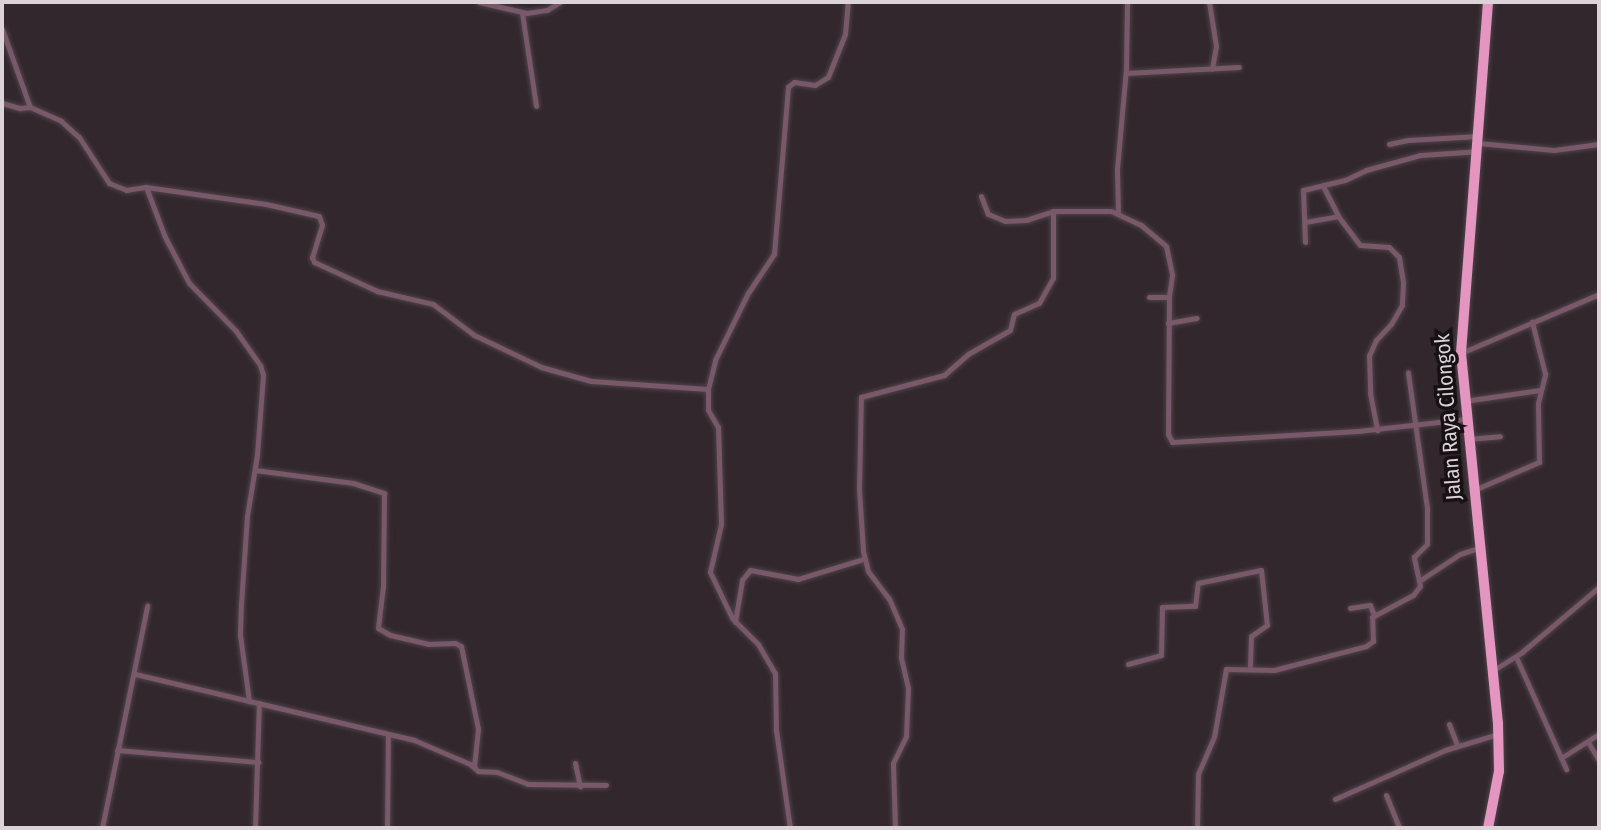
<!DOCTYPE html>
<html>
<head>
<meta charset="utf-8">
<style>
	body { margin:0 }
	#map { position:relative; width:1601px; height:830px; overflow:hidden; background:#32272d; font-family:"Fira Sans Condensed",sans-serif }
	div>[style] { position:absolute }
	.roads { filter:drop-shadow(0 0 2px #4d4348) drop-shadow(0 0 2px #4d4348) }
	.street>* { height:5px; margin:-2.5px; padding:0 2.5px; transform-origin:2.5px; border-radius:2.5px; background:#795869 }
	.highway>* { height:10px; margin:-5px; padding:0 5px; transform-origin:5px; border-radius:5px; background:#e495c0 }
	span { translate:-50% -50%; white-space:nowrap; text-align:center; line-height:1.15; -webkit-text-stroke:7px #171114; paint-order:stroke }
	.street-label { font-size:21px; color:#dbd3d7 }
	.frame { position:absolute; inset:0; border:4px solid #dbd3d7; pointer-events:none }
</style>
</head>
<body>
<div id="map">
	<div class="roads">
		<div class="street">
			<i style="left:479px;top:2px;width:49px;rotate:12.9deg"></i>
			<i style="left:527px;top:13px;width:20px;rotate:-9deg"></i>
			<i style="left:547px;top:10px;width:15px;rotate:-32deg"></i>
			<i style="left:1209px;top:2px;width:45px;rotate:81deg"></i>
			<i style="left:1216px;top:46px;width:23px;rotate:100deg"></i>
			<i style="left:522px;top:13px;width:94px;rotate:81.4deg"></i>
			<i style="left:2px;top:29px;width:83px;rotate:70.3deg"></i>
			<i style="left:30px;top:107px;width:34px;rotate:24deg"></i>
			<i style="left:61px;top:121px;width:24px;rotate:42deg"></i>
			<i style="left:79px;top:137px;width:55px;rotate:56.9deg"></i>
			<i style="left:109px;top:183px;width:18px;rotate:22deg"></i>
			<i style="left:126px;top:190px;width:20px;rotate:-9deg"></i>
			<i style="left:146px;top:187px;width:53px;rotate:69.2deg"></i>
			<i style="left:165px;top:237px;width:52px;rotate:62.4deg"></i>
			<i style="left:189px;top:283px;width:67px;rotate:45.6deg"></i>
			<i style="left:236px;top:331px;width:42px;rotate:54.8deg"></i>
			<i style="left:260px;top:365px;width:10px;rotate:73deg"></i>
			<i style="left:263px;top:375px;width:80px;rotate:94.3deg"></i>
			<i style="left:257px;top:455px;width:62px;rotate:99.3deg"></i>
			<i style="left:247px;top:516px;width:87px;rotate:93.9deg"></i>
			<i style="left:241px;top:603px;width:32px;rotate:92deg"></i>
			<i style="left:240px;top:635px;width:67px;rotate:82.2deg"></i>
			<i style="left:1126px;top:73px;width:113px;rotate:-3deg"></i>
			<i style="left:2px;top:103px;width:19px;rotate:16deg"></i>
			<i style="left:20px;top:108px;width:10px;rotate:-6deg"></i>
			<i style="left:1478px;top:143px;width:76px;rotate:5.3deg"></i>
			<i style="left:1554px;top:150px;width:45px;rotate:-7.6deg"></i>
			<i style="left:1389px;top:144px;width:19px;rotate:-12deg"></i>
			<i style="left:1408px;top:140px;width:71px;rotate:-3.2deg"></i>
			<i style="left:1323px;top:186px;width:34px;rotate:63deg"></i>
			<i style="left:146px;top:187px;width:121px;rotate:8.1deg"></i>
			<i style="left:266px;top:204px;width:54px;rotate:12.8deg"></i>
			<i style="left:319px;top:216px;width:9px;rotate:72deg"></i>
			<i style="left:322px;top:225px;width:34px;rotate:107deg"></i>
			<i style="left:312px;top:257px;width:5px;rotate:68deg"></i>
			<i style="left:314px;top:262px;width:69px;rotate:24.7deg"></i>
			<i style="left:377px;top:291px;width:57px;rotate:13.1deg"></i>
			<i style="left:433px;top:304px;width:51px;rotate:37.1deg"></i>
			<i style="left:474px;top:335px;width:74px;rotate:25.5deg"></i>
			<i style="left:541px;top:367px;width:52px;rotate:15.6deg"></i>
			<i style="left:591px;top:381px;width:117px;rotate:3.9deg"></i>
			<i style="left:708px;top:389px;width:30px;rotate:-76deg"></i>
			<i style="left:715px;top:360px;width:75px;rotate:-63.8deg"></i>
			<i style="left:748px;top:293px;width:47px;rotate:-56.3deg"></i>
			<i style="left:774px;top:254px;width:168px;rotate:-85.2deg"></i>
			<i style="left:788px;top:87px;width:8px;rotate:-40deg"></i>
			<i style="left:794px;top:82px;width:21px;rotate:8deg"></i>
			<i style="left:815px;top:85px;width:15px;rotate:-32deg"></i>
			<i style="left:828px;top:77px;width:46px;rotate:-68.4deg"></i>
			<i style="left:845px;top:34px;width:32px;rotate:-85deg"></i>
			<i style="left:981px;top:196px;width:19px;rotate:69deg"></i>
			<i style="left:988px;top:214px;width:18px;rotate:22deg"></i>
			<i style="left:1005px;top:221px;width:21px;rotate:-3deg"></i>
			<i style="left:1026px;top:220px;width:28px;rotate:-18deg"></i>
			<i style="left:1053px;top:211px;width:58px"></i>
			<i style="left:1111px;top:211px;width:33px;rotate:25deg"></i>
			<i style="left:1141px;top:225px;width:33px;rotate:40deg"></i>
			<i style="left:1166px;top:246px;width:30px;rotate:78deg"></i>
			<i style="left:1172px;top:275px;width:22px;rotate:98deg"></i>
			<i style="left:1169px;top:297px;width:137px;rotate:90.4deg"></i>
			<i style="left:1168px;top:434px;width:9px;rotate:63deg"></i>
			<i style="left:1172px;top:442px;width:186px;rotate:-3.4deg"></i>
			<i style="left:1358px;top:431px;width:108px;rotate:-6.4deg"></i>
			<i style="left:1118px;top:213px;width:44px;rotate:-91.3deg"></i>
			<i style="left:1117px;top:169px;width:100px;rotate:-84.9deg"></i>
			<i style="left:1126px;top:69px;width:67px;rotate:-89.1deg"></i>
			<i style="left:1305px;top:222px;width:34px;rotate:-10deg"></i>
			<i style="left:1338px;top:216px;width:36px;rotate:53deg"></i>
			<i style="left:1360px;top:245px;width:29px;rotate:4deg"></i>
			<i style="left:1389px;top:247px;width:14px;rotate:45deg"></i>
			<i style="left:1399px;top:257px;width:26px;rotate:81deg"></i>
			<i style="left:1403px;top:283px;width:22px;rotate:93deg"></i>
			<i style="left:1402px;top:305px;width:22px;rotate:120deg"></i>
			<i style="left:1391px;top:324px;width:22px;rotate:133deg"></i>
			<i style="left:1376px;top:340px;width:17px;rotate:114deg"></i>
			<i style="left:1369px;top:356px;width:37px;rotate:88deg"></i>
			<i style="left:1370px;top:393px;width:38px;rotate:79deg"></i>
			<i style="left:1305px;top:242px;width:52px;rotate:-92.2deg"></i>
			<i style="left:1303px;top:190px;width:43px;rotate:-13.4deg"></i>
			<i style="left:1345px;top:180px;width:23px;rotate:-25deg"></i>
			<i style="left:1366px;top:170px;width:56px;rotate:-15.5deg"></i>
			<i style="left:1420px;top:155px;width:58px;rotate:-3.9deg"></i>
			<i style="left:1149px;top:297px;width:20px"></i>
			<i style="left:1168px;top:323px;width:29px;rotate:-10deg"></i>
			<i style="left:1461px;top:353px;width:150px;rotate:-23.1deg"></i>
			<i style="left:708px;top:389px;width:21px;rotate:90deg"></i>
			<i style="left:708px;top:410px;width:20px;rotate:60deg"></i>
			<i style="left:718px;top:427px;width:97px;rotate:88.2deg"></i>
			<i style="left:721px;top:524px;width:49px;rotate:102.9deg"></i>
			<i style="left:710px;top:572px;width:51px;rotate:64.4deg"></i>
			<i style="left:732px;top:618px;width:37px;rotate:45deg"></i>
			<i style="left:758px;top:644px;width:34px;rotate:60deg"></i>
			<i style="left:775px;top:673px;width:57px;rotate:89deg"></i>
			<i style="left:776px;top:730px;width:99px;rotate:81.9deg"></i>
			<i style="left:1464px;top:401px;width:77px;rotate:-8.2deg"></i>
			<i style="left:1468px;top:439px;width:32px;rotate:-5deg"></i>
			<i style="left:255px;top:470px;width:99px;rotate:7.6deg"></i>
			<i style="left:353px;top:483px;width:33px;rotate:18deg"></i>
			<i style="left:384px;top:493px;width:93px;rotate:90.6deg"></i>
			<i style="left:383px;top:586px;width:42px;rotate:96.8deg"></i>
			<i style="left:378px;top:628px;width:14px;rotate:30deg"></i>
			<i style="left:390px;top:635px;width:39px;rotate:13deg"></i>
			<i style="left:428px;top:644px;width:27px;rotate:-2deg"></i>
			<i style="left:455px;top:643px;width:7px;rotate:27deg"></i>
			<i style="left:461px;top:646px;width:85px;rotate:78.4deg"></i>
			<i style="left:478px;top:729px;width:38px;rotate:96deg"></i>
			<i style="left:1474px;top:490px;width:71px;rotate:-23.3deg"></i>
			<i style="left:1539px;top:462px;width:59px;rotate:-91deg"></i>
			<i style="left:1538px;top:403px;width:30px;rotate:-76deg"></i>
			<i style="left:1545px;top:374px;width:54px;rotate:-104deg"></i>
			<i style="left:1419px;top:581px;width:49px;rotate:-33.4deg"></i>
			<i style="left:1460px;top:554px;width:19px;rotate:-18deg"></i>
			<i style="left:1350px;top:608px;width:20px;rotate:-9deg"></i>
			<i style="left:1370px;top:605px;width:11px;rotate:68deg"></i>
			<i style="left:735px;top:622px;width:43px;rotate:-80.5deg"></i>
			<i style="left:742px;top:580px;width:13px;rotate:-51deg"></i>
			<i style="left:750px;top:570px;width:49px;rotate:10.6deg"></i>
			<i style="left:798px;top:579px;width:69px;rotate:-16.9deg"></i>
			<i style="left:1516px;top:657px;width:123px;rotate:65.9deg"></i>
			<i style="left:1128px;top:664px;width:34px;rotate:-15deg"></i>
			<i style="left:1161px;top:655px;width:48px;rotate:-88.8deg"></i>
			<i style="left:1162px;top:607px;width:33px;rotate:-2deg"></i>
			<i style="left:1195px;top:606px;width:23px;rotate:-83deg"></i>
			<i style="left:1198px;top:583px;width:64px;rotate:-11.7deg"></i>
			<i style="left:1261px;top:570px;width:55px;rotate:83.8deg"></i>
			<i style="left:1267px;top:625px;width:19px;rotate:145deg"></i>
			<i style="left:1251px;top:636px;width:32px;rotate:92deg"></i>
			<i style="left:1492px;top:671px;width:36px;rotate:-32deg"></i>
			<i style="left:1522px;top:652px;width:101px;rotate:-40.2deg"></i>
			<i style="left:135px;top:674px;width:287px;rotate:13.3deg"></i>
			<i style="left:414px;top:740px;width:61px;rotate:23.2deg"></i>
			<i style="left:470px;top:764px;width:11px;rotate:41deg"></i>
			<i style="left:478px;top:771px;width:19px;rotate:3deg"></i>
			<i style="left:497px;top:772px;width:33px;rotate:21deg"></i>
			<i style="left:528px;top:784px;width:78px;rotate:0.7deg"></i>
			<i style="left:1449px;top:724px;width:22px;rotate:69deg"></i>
			<i style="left:1588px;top:742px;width:21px;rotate:59deg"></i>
			<i style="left:117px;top:750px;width:142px;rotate:4.9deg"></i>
			<i style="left:1561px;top:758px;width:45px;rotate:-32.3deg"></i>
			<i style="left:575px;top:763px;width:24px;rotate:78deg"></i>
			<i style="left:1386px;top:795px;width:35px;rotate:68deg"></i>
			<i style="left:1335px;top:799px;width:120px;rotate:-24deg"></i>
			<i style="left:1445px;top:750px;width:55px;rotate:-16.8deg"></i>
			<i style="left:102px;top:828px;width:227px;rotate:-78.5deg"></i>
			<i style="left:255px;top:828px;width:125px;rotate:-88.2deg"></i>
			<i style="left:387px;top:828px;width:93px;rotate:-89.4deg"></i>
			<i style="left:895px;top:828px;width:65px;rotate:-91.8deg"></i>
			<i style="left:893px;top:763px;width:30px;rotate:-64deg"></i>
			<i style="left:906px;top:736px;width:48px;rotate:-87.6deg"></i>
			<i style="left:908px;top:688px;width:32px;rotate:-103deg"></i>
			<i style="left:901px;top:657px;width:28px;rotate:-88deg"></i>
			<i style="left:902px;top:629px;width:33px;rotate:-113deg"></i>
			<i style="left:889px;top:599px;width:35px;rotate:-127deg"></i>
			<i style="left:868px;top:571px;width:21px;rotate:-104deg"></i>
			<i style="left:863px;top:551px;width:62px;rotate:-93.7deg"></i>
			<i style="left:859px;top:489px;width:92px;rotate:-88.8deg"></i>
			<i style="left:861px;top:397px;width:86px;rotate:-14.8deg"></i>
			<i style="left:944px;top:375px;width:32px;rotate:-41deg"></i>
			<i style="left:968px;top:354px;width:48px;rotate:-29.7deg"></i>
			<i style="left:1010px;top:330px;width:16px;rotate:-76deg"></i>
			<i style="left:1014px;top:314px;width:27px;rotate:-24deg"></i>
			<i style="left:1039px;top:303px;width:29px;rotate:-61deg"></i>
			<i style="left:1053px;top:278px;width:67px;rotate:-90deg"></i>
			<i style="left:1197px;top:828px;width:54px;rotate:-88.9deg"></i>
			<i style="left:1198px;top:774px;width:40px;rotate:-66.6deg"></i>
			<i style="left:1214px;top:737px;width:69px;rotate:-80deg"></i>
			<i style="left:1226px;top:669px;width:48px;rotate:1.2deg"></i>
			<i style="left:1274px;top:670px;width:95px;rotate:-14.6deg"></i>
			<i style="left:1366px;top:646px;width:9px;rotate:-36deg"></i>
			<i style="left:1373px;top:641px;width:24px;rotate:-92deg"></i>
			<i style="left:1372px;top:617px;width:47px;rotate:-28.2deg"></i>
			<i style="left:1413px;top:595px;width:11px;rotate:-52deg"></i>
			<i style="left:1420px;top:586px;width:30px;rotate:-102deg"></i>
			<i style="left:1414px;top:557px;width:18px;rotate:-45deg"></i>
			<i style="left:1427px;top:544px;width:36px;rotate:-90deg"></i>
			<i style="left:1427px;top:508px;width:137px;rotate:-98deg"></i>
		</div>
		<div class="highway">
			<i style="left:1488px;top:2px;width:352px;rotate:94.4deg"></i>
			<i style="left:1461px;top:353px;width:372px;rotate:84.3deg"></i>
			<i style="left:1498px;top:723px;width:48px;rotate:88.8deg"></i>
			<i style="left:1499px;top:771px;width:58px;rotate:100.9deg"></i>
		</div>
	</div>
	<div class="street-label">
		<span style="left:1448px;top:417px;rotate:-94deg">Jalan Raya Cilongok</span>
	</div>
	<div class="frame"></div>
</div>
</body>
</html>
